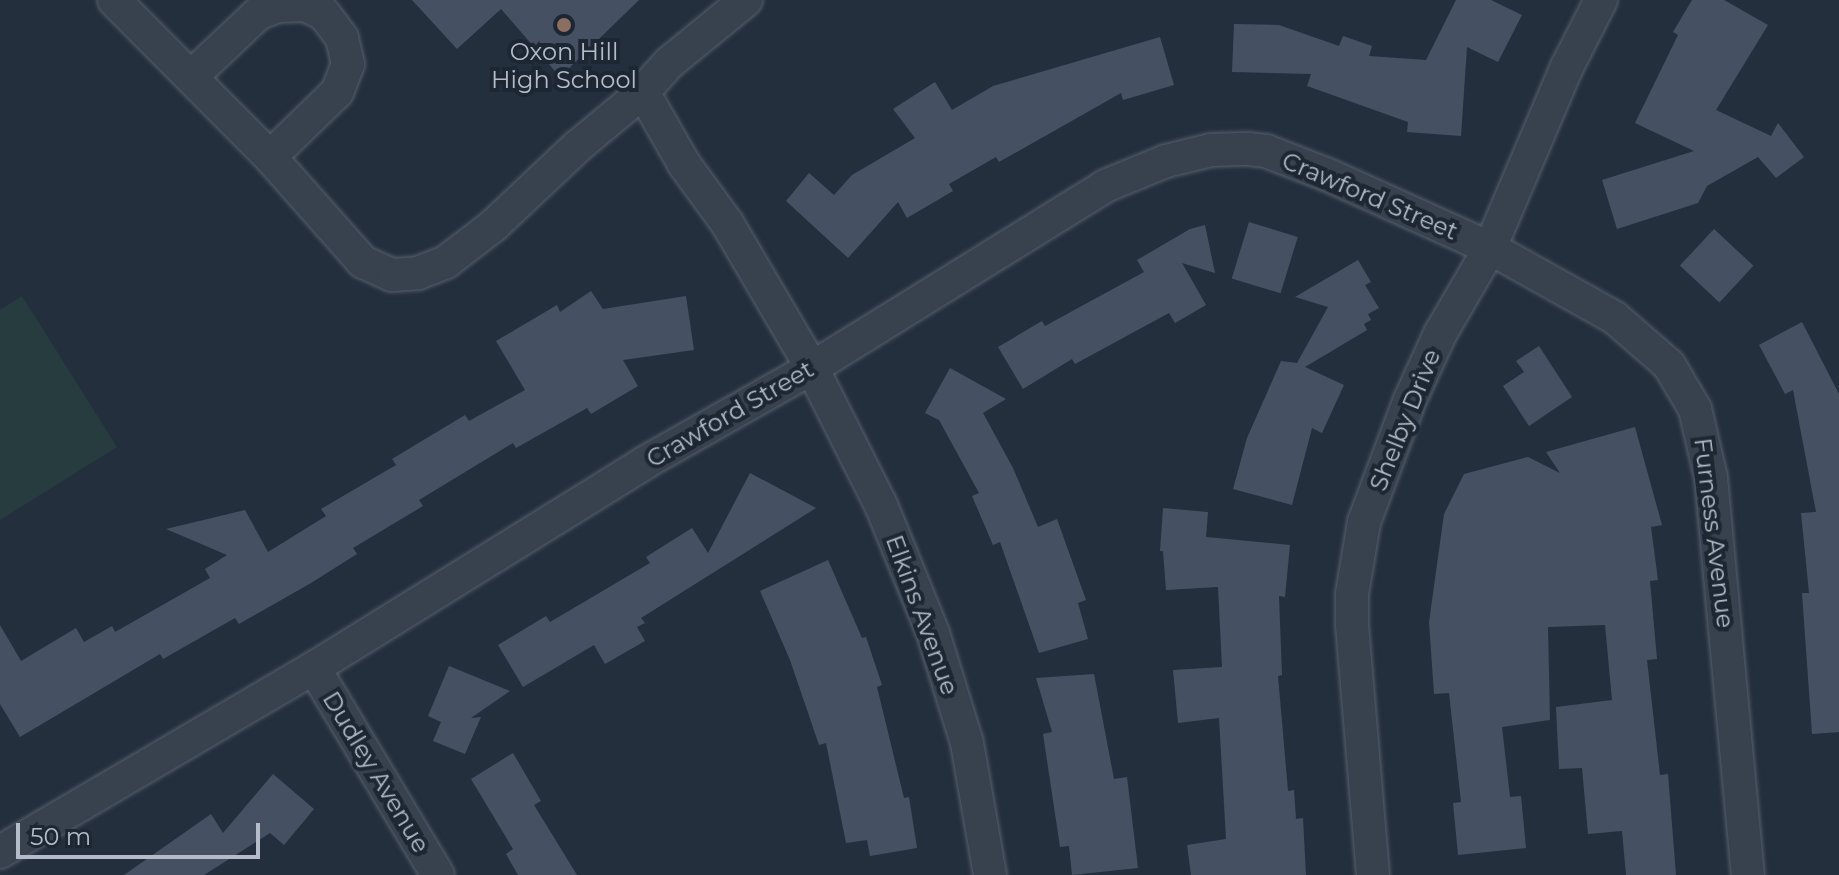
<!DOCTYPE html>
<html>
<head>
<meta charset="utf-8">
<style>
	body { margin:0 }
	#map { position:relative; width:1839px; height:875px; overflow:hidden; background:#242f3e; font-family:Montserrat,sans-serif }
	div>[style] { position:absolute }
	.green>* { inset:0; background:#263c3f }
	.building>* { inset:0; background:#455162; transform-origin:0 0 }
	.roads { filter:drop-shadow(0 0 2px #565f6c) drop-shadow(0 0 2px #565f6c) }
	.minor>* { height:32px; margin:-16px; padding:0 16px; transform-origin:16px; border-radius:16px; background:#38414e }
	.dots>* { width:22px; height:22px; translate:-50% -50%; box-sizing:border-box; border:4px solid #1d2633; border-radius:50% }
	span { translate:-50% -50%; white-space:nowrap; text-align:center; line-height:1.15; -webkit-text-stroke:8px #1d2633; paint-order:stroke }
	.poi-label { font-size:24px; color:#b4bcc9 }
	.street-label { font-size:24px; color:#b4bcc9 }
	.scale { position:absolute; left:16px; top:823px; width:244px; height:36px; box-sizing:border-box; border:4px solid #b4bcc9; border-top:0; padding-left:10px; font-size:24px; line-height:28px; white-space:nowrap; color:#b4bcc9; -webkit-text-stroke:6px #1d2633; paint-order:stroke }
</style>
</head>
<body>
<div id="map">
	<div class="green">
		<i style="clip-path:polygon(22px 296px,117px 447px,0 520px,0 310px)"></i>
	</div>
	<div class="building">
		<i style="clip-path:polygon(412px 0,639px 0,560px 77px,501px 9px,457px 49px)"></i>
		<i style="clip-path:polygon(1456px 0,1491px 0,1522px 15px,1498px 62px,1467px 47px,1461px 136px,1407px 132px,1408px 122px,1307px 86px,1311px 74px,1232px 72px,1234px 24px,1279px 25px,1339px 46px,1343px 36px,1372px 46px,1369px 56px,1426px 60px)"></i>
		<i style="clip-path:polygon(1692px 0,1724px 0,1768px 25px,1716px 110px,1771px 136px,1778px 123px,1804px 157px,1776px 178px,1758px 157px,1707px 186px,1698px 203px,1617px 229px,1602px 180px,1694px 151px,1635px 123px,1678px 35px,1673px 32px)"></i>
		<i style="clip-path:polygon(1160px 37px,1174px 85px,1123px 100px,1121px 93px,999px 162px,996px 157px,949px 184px,953px 191px,907px 218px,898px 202px,848px 258px,786px 201px,809px 173px,834px 195px,852px 175px,915px 138px,893px 109px,935px 82px,952px 110px,993px 86px)"></i>
		<i style="left:1249px;top:222px;width:51px;height:59px;rotate:17deg"></i>
		<i style="clip-path:polygon(1205px 225px,1215px 273px,1182px 263px,1206px 305px,1175px 323px,1169px 313px,1075px 364px,1072px 359px,1023px 389px,998px 347px,1042px 321px,1045px 326px,1144px 272px,1137px 260px,1190px 229px)"></i>
		<i style="left:1714px;top:229px;width:54px;height:50px;rotate:43deg"></i>
		<i style="clip-path:polygon(1358px 260px,1371px 282px,1365px 285px,1379px 308px,1368px 314px,1371px 320px,1364px 324px,1367px 330px,1305px 367px,1344px 385px,1322px 433px,1312px 428px,1292px 505px,1233px 489px,1247px 438px,1281px 361px,1297px 363px,1328px 307px,1295px 297px)"></i>
		<i style="clip-path:polygon(591px 291px,603px 309px,686px 296px,694px 350px,623px 360px,638px 386px,591px 414px,587px 408px,516px 448px,513px 443px,419px 500px,423px 506px,353px 548px,357px 554px,311px 583px,239px 624px,235px 618px,163px 659px,160px 654px,20px 737px,0 704px,0 625px,21px 661px,76px 628px,84px 642px,112px 626px,115px 632px,210px 578px,205px 569px,227px 555px,166px 529px,245px 510px,268px 552px,326px 516px,321px 509px,396px 465px,392px 459px,465px 415px,469px 421px,525px 390px,496px 341px,557px 305px,560px 312px)"></i>
		<i style="clip-path:polygon(1802px 322px,1839px 394px,1839px 732px,1812px 734px,1802px 593px,1809px 593px,1801px 513px,1816px 512px,1793px 390px,1785px 394px,1759px 345px)"></i>
		<i style="clip-path:polygon(1539px 346px,1572px 397px,1529px 426px,1503px 386px,1524px 372px,1516px 361px)"></i>
		<i style="clip-path:polygon(950px 368px,1006px 399px,983px 413px,1013px 468px,1038px 527px,1057px 519px,1086px 600px,1078px 603px,1088px 639px,1039px 653px,1000px 542px,993px 545px,972px 496px,979px 493px,939px 420px,925px 413px)"></i>
		<i style="clip-path:polygon(1635px 427px,1662px 525px,1651px 527px,1658px 580px,1650px 581px,1657px 659px,1647px 660px,1660px 775px,1668px 774px,1676px 875px,1626px 875px,1622px 831px,1588px 834px,1582px 768px,1559px 769px,1556px 707px,1612px 700px,1605px 625px,1548px 627px,1550px 720px,1502px 727px,1510px 797px,1521px 796px,1526px 848px,1458px 855px,1453px 803px,1461px 802px,1449px 693px,1434px 694px,1429px 622px,1444px 514px,1464px 474px,1528px 457px,1560px 473px,1546px 452px)"></i>
		<i style="clip-path:polygon(750px 473px,816px 508px,641px 618px,645px 623px,637px 627px,645px 641px,605px 664px,594px 645px,523px 687px,498px 645px,546px 616px,550px 622px,650px 563px,646px 557px,692px 528px,708px 553px)"></i>
		<i style="clip-path:polygon(1163px 508px,1208px 512px,1206px 537px,1290px 545px,1285px 597px,1279px 596px,1282px 675px,1278px 676px,1288px 791px,1294px 790px,1296px 819px,1303px 818px,1306px 875px,1191px 875px,1187px 845px,1226px 839px,1219px 718px,1178px 723px,1173px 670px,1222px 667px,1218px 587px,1166px 590px,1163px 551px,1160px 551px)"></i>
		<i style="clip-path:polygon(828px 560px,862px 638px,866px 637px,882px 685px,877px 687px,904px 798px,909px 797px,917px 848px,870px 856px,867px 840px,846px 843px,826px 743px,819px 745px,790px 660px,760px 591px)"></i>
		<i style="clip-path:polygon(449px 666px,510px 691px,471px 718px,481px 717px,465px 754px,433px 741px,441px 722px,428px 716px)"></i>
		<i style="clip-path:polygon(1094px 674px,1114px 779px,1127px 777px,1138px 868px,1072px 875px,1069px 846px,1060px 847px,1043px 734px,1052px 732px,1036px 678px)"></i>
		<i style="clip-path:polygon(513px 753px,541px 801px,534px 805px,577px 875px,518px 875px,506px 854px,513px 849px,471px 779px)"></i>
		<i style="clip-path:polygon(273px 774px,314px 809px,284px 845px,270px 833px,204px 875px,124px 875px,211px 814px,223px 833px)"></i>
	</div>
	<div class="roads">
		<div class="minor">
			<i style="left:114px;top:0;width:221px;rotate:45.2deg"></i>
			<i style="left:270px;top:157px;width:140px;rotate:48.5deg"></i>
			<i style="left:363px;top:262px;width:32px;rotate:24deg"></i>
			<i style="left:392px;top:275px;width:26px;rotate:-4deg"></i>
			<i style="left:418px;top:273px;width:30px;rotate:-21deg"></i>
			<i style="left:446px;top:262px;width:59px;rotate:-37.5deg"></i>
			<i style="left:493px;top:226px;width:117px;rotate:-43.3deg"></i>
			<i style="left:578px;top:146px;width:85px;rotate:-39.7deg"></i>
			<i style="left:746px;top:0;width:99px;rotate:140.7deg"></i>
			<i style="left:669px;top:63px;width:39px;rotate:132deg"></i>
			<i style="left:643px;top:92px;width:83px;rotate:60.3deg"></i>
			<i style="left:684px;top:164px;width:73px;rotate:53.9deg"></i>
			<i style="left:727px;top:223px;width:168px;rotate:59.6deg"></i>
			<i style="left:812px;top:368px;width:153px;rotate:63.3deg"></i>
			<i style="left:881px;top:505px;width:138px;rotate:67.9deg"></i>
			<i style="left:933px;top:633px;width:115px;rotate:72.8deg"></i>
			<i style="left:967px;top:743px;width:134px;rotate:80.1deg"></i>
			<i style="left:191px;top:77px;width:93px;rotate:-43.3deg"></i>
			<i style="left:259px;top:13px;width:20px;rotate:-20deg"></i>
			<i style="left:278px;top:6px;width:27px;rotate:-2deg"></i>
			<i style="left:305px;top:5px;width:21px;rotate:25deg"></i>
			<i style="left:324px;top:14px;width:30px;rotate:53deg"></i>
			<i style="left:342px;top:38px;width:27px;rotate:77deg"></i>
			<i style="left:348px;top:64px;width:30px;rotate:111deg"></i>
			<i style="left:337px;top:92px;width:93px;rotate:135.9deg"></i>
			<i style="left:314px;top:668px;width:241px;rotate:59.1deg"></i>
			<i style="left:0;top:852px;width:364px;rotate:-30.4deg"></i>
			<i style="left:314px;top:668px;width:388px;rotate:-31.8deg"></i>
			<i style="left:644px;top:463px;width:193px;rotate:-29.5deg"></i>
			<i style="left:812px;top:368px;width:345px;rotate:-31.8deg"></i>
			<i style="left:1105px;top:186px;width:66px;rotate:-22.3deg"></i>
			<i style="left:1166px;top:161px;width:46px;rotate:-13.7deg"></i>
			<i style="left:1211px;top:150px;width:37px;rotate:-2deg"></i>
			<i style="left:1248px;top:149px;width:18px;rotate:6deg"></i>
			<i style="left:1266px;top:151px;width:66px;rotate:21.2deg"></i>
			<i style="left:1328px;top:175px;width:178px;rotate:24.3deg"></i>
			<i style="left:1490px;top:248px;width:143px;rotate:29.2deg"></i>
			<i style="left:1615px;top:318px;width:72px;rotate:41deg"></i>
			<i style="left:1669px;top:365px;width:51px;rotate:59.4deg"></i>
			<i style="left:1695px;top:409px;width:71px;rotate:76.9deg"></i>
			<i style="left:1711px;top:478px;width:399px;rotate:84.7deg"></i>
			<i style="left:1373px;top:875px;width:253px;rotate:-94.8deg"></i>
			<i style="left:1352px;top:623px;width:29px;rotate:-90deg"></i>
			<i style="left:1352px;top:594px;width:73px;rotate:-80.5deg"></i>
			<i style="left:1364px;top:522px;width:128px;rotate:-69.4deg"></i>
			<i style="left:1409px;top:402px;width:75px;rotate:-65.5deg"></i>
			<i style="left:1440px;top:334px;width:99px;rotate:-59.8deg"></i>
			<i style="left:1490px;top:248px;width:197px;rotate:-67deg"></i>
			<i style="left:1567px;top:67px;width:75px;rotate:-63.1deg"></i>
		</div>
	</div>
	<div class="dots">
		<i style="left:564px;top:25px;background:#8d6e63"></i>
	</div>
	<div class="poi-label">
		<span style="left:564px;top:66px">Oxon Hill<br>High School</span>
	</div>
	<div class="street-label">
		<span style="left:1370px;top:196px;rotate:23deg">Crawford Street</span>
		<span style="left:730px;top:414px;rotate:-30deg">Crawford Street</span>
		<span style="left:1405px;top:420px;rotate:-68deg">Shelby Drive</span>
		<span style="left:1714px;top:533px;rotate:83deg">Furness Avenue</span>
		<span style="left:922px;top:615px;rotate:70deg">Elkins Avenue</span>
		<span style="left:376px;top:772px;rotate:59deg">Dudley Avenue</span>
	</div>
	<div class="scale">50 m</div>
</div>
</body>
</html>
